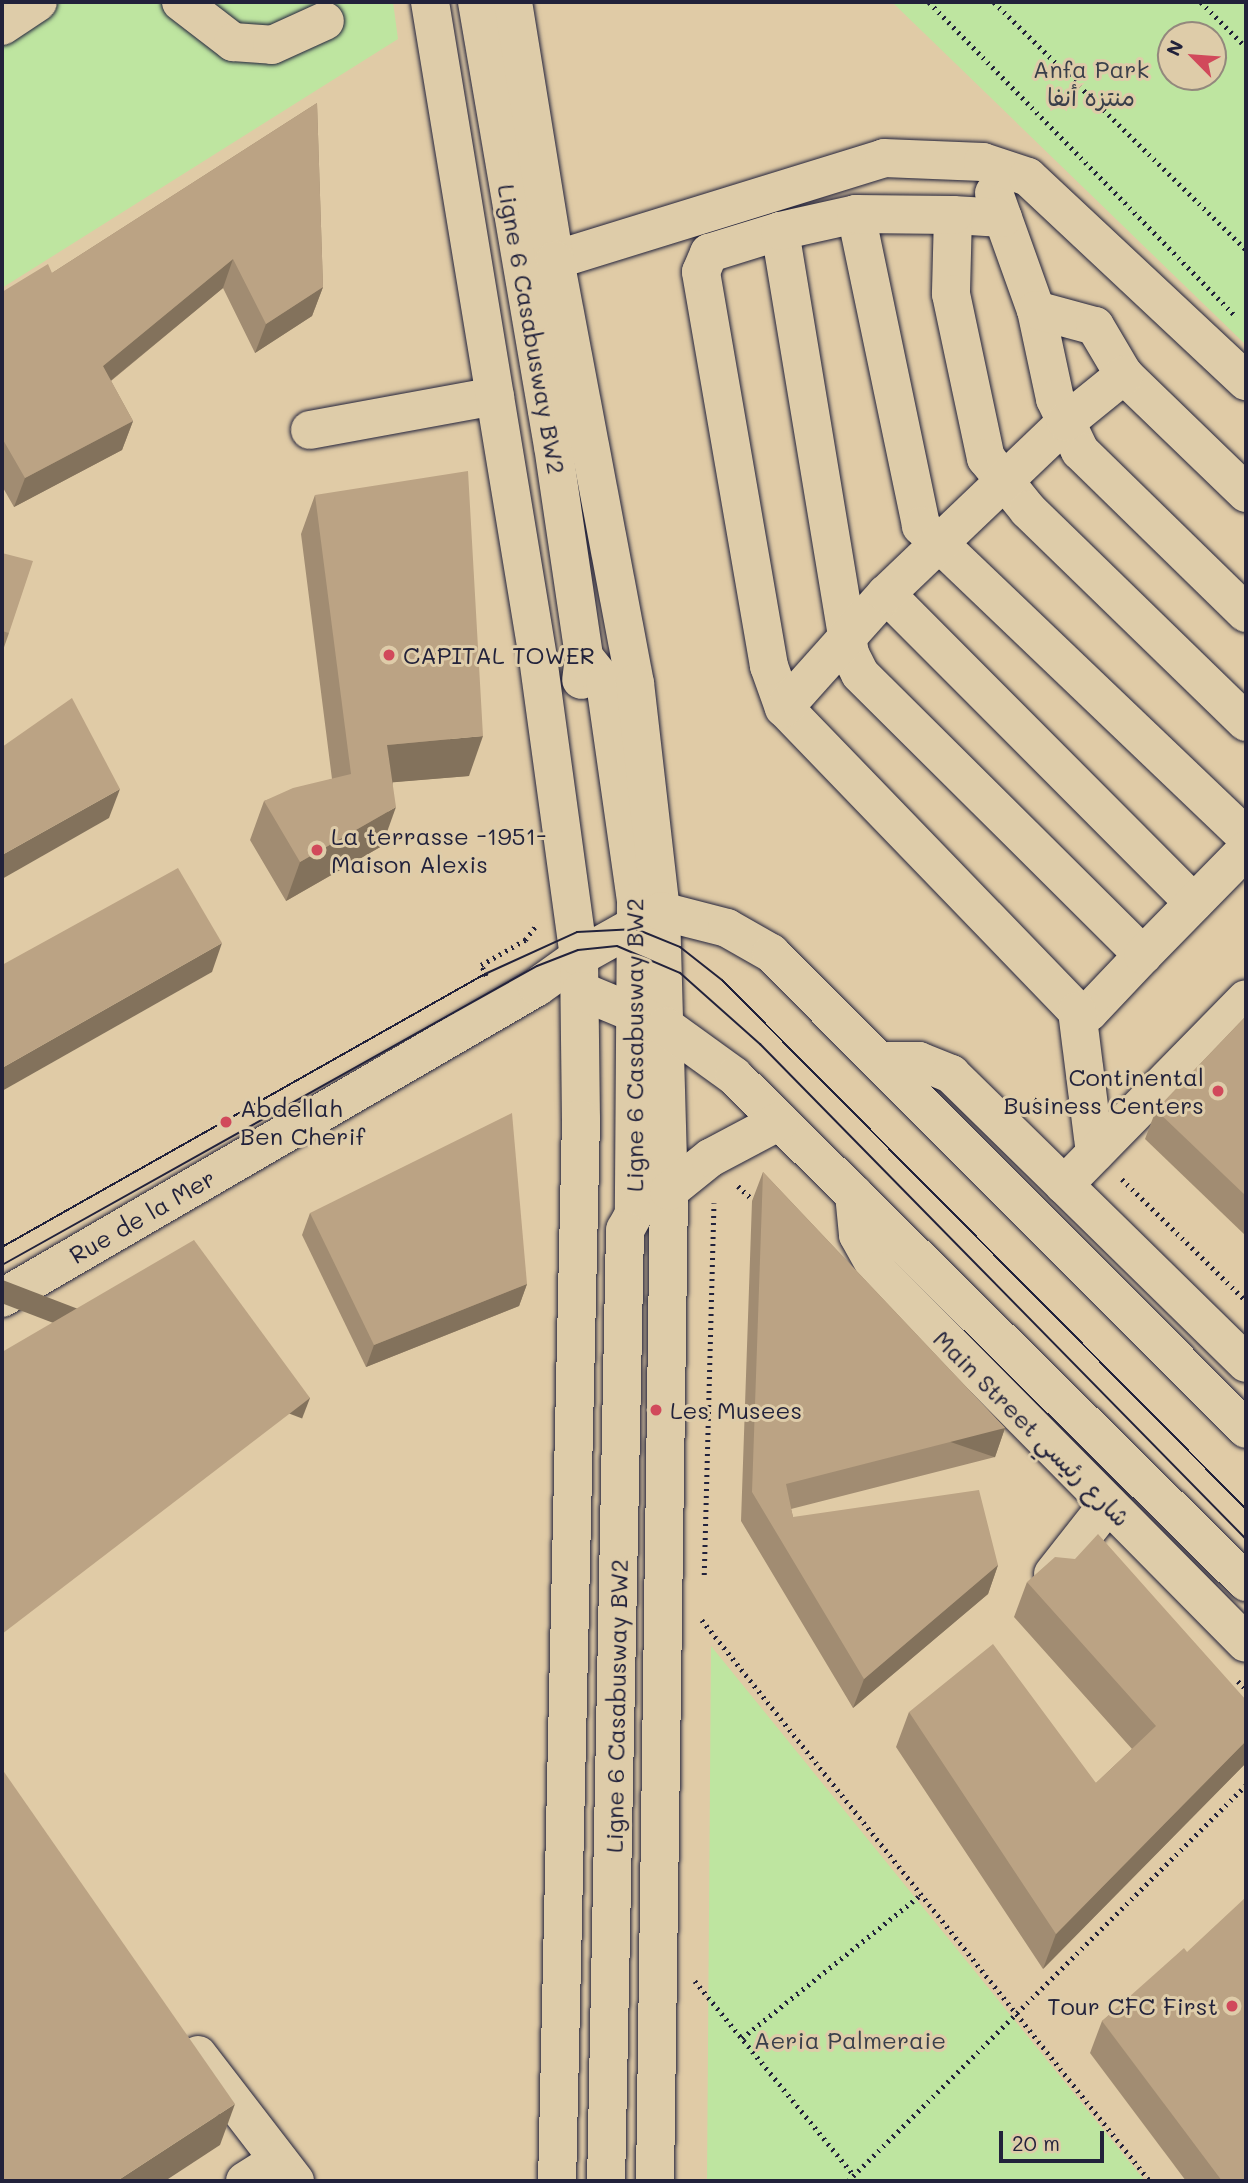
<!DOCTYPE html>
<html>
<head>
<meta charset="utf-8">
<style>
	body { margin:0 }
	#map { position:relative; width:1248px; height:2183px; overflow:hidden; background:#e0cba6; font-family:Mali,"Playpen Sans Arabic",sans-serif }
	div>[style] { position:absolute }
	.green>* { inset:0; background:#bee5a0 }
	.path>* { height:4.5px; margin-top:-2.25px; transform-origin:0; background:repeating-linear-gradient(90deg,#22223b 0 2px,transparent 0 7px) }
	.roads { filter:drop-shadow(0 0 2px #22223b) drop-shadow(0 0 2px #22223b) }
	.minor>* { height:38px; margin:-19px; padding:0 19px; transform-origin:19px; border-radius:19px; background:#decca9 }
	.major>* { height:38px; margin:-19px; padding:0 19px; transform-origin:19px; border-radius:19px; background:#decca9 }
	.tram>* { height:2px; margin:-1px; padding:0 1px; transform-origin:1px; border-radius:1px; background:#22223b }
	.wall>* { inset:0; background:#a18c72 }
	.shaded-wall>* { inset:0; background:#83725c; transform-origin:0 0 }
	.building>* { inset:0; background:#bba384 }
	.dots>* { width:19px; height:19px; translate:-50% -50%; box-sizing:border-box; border:4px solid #decca9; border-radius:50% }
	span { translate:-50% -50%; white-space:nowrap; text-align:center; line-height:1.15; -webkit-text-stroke:6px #decca9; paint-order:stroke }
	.park-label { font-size:24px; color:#393f4a }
	.street-label { font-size:24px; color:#22223b }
	.poi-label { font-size:24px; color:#22223b }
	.left { translate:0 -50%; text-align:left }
	.right { translate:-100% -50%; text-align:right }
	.frame { position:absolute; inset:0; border:4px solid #22223b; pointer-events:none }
	.north { position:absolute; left:1157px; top:21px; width:70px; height:70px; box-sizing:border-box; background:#decca9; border:2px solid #93887d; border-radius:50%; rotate:295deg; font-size:19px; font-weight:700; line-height:28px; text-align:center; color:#22223b }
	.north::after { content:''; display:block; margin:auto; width:24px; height:32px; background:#d1495b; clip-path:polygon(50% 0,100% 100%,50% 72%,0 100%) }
	.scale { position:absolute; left:999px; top:2131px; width:105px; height:32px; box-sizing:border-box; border:4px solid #22223b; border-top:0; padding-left:9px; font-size:21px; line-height:24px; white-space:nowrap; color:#22223b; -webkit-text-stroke:5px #decca9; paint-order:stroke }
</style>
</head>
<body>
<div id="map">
	<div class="green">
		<i style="clip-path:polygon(2px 2px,393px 2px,398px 39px,2px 288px)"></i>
		<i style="clip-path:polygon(evenodd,892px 2px,1246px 2px,1246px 345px,892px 2px,1171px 35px,1213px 35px,1213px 77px,1171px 77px,1171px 35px)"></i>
		<i style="clip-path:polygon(711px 1646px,1145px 2181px,707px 2181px)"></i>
	</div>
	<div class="path">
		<i style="left:929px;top:2px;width:440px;rotate:45.7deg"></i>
		<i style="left:994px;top:2px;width:354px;rotate:44.5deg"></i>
		<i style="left:1201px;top:2px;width:64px;rotate:45deg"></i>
		<i style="left:486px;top:976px;width:12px;rotate:-114deg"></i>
		<i style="left:481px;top:965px;width:51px;rotate:-29.6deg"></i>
		<i style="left:525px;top:940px;width:20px;rotate:-53deg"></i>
		<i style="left:1034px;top:1099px;width:26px;rotate:40deg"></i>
		<i style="left:1122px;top:1179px;width:174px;rotate:44.5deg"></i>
		<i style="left:738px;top:1186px;width:26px;rotate:43deg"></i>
		<i style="left:704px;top:1575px;width:372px;rotate:-88.5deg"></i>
		<i style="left:702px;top:1620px;width:718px;rotate:51.39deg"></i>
		<i style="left:1238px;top:1681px;width:11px;rotate:45deg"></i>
		<i style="left:695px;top:1981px;width:251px;rotate:50.7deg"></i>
		<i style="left:742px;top:2038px;width:231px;rotate:-38.7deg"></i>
		<i style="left:848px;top:2181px;width:561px;rotate:-44.86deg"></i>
	</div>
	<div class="roads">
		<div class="minor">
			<i style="left:181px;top:2px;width:66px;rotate:37.6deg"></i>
			<i style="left:233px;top:42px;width:39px;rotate:4deg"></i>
			<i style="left:272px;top:45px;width:58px;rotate:-24.4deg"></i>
			<i style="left:477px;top:2px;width:450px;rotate:80.3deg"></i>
			<i style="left:553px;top:446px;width:213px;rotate:81.6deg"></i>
			<i style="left:584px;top:657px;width:23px;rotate:97deg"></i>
			<i style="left:2px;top:26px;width:43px;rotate:-33.7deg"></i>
			<i style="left:994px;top:193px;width:124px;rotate:70.3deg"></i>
			<i style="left:1036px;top:310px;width:91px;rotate:77.9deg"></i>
			<i style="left:1055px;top:399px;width:58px;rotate:64.3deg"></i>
			<i style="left:1080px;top:451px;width:232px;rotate:44.3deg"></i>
			<i style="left:856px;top:214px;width:319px;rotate:78.2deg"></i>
			<i style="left:921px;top:526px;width:450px;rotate:43.7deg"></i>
			<i style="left:1003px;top:218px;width:50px;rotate:-176.6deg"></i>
			<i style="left:953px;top:215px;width:79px;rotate:91.5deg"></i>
			<i style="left:951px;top:294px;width:168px;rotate:78deg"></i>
			<i style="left:986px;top:458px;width:67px;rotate:51.1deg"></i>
			<i style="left:1028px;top:510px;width:304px;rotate:44.2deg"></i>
			<i style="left:780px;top:231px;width:429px;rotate:80.6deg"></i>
			<i style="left:850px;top:654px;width:22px;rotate:63deg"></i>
			<i style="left:860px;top:674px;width:399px;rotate:44.8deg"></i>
			<i style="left:1143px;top:955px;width:79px;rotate:133.5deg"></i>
			<i style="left:1089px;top:1012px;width:12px;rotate:-175deg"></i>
			<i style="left:1077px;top:1011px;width:421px;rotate:-134deg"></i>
			<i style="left:784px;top:708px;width:45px;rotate:-109.7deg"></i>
			<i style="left:769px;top:666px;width:400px;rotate:-99.8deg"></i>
			<i style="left:701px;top:272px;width:21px;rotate:-67deg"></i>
			<i style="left:709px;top:253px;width:74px;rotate:-17.2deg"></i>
			<i style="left:780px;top:231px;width:78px;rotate:-12.6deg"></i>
			<i style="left:856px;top:214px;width:97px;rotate:0.6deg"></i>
			<i style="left:555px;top:260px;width:344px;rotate:-17.2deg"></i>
			<i style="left:884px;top:158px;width:99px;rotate:2.3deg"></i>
			<i style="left:983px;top:162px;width:47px;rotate:18.4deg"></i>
			<i style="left:1028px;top:177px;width:299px;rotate:43.1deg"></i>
			<i style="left:1036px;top:310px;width:61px;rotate:15.2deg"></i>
			<i style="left:1095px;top:326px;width:57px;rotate:59.4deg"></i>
			<i style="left:1124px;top:375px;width:170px;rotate:44deg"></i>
			<i style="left:310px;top:430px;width:188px;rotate:-10.4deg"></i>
			<i style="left:886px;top:594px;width:436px;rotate:45.1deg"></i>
			<i style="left:584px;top:657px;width:33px;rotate:51deg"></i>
			<i style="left:605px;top:683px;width:221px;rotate:81.9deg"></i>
			<i style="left:636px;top:902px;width:312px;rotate:90.4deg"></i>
			<i style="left:634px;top:1214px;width:18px;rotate:119deg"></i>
			<i style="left:625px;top:1230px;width:951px;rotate:91.14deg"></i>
			<i style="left:784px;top:708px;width:153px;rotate:-48.2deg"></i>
			<i style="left:886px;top:594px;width:249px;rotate:-43.7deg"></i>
			<i style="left:1066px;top:422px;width:75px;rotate:-39deg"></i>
			<i style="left:1143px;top:955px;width:147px;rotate:-45.6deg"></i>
			<i style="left:1077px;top:1011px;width:143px;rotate:82.8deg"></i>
			<i style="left:884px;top:1061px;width:35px"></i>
			<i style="left:919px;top:1061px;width:35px;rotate:22deg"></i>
			<i style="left:951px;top:1074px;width:413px;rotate:44.4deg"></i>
			<i style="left:1064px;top:1185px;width:260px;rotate:-45.6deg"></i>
			<i style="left:854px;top:1194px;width:41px;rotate:84.4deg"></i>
			<i style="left:858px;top:1235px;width:41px;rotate:60.9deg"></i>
			<i style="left:878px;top:1271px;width:523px;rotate:45.31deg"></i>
			<i style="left:2px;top:1298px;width:619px;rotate:-30.17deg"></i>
			<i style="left:537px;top:987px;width:52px;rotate:-35.5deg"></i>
			<i style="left:1053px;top:1574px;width:89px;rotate:-51.8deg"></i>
			<i style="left:198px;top:2055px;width:159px;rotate:52.4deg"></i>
			<i style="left:245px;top:2181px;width:39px;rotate:-32deg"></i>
		</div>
		<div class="major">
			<i style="left:430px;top:2px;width:665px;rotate:80.65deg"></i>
			<i style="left:538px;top:658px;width:302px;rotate:82.2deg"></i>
			<i style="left:579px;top:957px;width:162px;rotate:89.3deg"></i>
			<i style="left:581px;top:1119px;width:1062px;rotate:91.29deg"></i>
			<i style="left:513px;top:2px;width:261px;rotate:80.8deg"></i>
			<i style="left:555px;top:260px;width:430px;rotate:79.3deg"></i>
			<i style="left:635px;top:683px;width:229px;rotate:83.5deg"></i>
			<i style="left:661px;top:911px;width:280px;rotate:88.4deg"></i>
			<i style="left:669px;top:1191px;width:990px;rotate:90.81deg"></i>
			<i style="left:579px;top:957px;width:94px;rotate:-29.3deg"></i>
			<i style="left:661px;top:911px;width:68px;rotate:14.4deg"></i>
			<i style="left:727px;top:928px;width:51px;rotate:29.6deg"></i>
			<i style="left:771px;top:953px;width:672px;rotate:45.06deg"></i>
			<i style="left:581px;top:991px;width:91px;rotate:22.6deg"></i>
			<i style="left:665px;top:1026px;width:85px;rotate:35.9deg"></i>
			<i style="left:734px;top:1076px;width:720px;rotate:44.66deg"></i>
			<i style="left:669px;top:1191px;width:53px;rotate:-38.8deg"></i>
			<i style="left:710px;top:1158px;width:79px;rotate:-27.9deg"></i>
		</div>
	</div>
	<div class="tram">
		<i style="left:2px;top:1247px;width:555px;rotate:-29.48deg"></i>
		<i style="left:485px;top:974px;width:101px;rotate:-24.5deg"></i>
		<i style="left:577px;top:932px;width:59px;rotate:-2.9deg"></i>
		<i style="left:636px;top:929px;width:48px;rotate:22.2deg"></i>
		<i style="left:680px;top:947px;width:53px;rotate:38.2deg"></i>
		<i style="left:722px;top:980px;width:745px;rotate:45.27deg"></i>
		<i style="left:2px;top:1265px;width:613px;rotate:-29.2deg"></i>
		<i style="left:537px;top:966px;width:44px;rotate:-21.3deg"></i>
		<i style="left:578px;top:950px;width:39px;rotate:-6deg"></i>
		<i style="left:617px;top:946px;width:69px;rotate:23.2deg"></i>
		<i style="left:680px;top:973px;width:107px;rotate:41.6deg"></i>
		<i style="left:760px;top:1044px;width:694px;rotate:45.53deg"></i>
	</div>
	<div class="wall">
		<i style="clip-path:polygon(317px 103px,323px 287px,312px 316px,255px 353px,223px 288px,111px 381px,133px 421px,122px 450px,14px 507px,2px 486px,2px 292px,52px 273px)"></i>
		<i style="clip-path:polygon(315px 495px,469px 776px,393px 782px,382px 846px,286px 901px,250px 840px,264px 801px,332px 779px,301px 534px)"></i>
		<i style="clip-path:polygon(2px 553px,9px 633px,2px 653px)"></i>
		<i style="clip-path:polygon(1246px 1016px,1246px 1236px,1145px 1139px,1156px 1110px)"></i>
		<i style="clip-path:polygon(763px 1172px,1005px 1428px,995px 1457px,791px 1509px,793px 1517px,998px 1565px,988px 1594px,853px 1708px,741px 1521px,752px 1201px)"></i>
		<i style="clip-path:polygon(310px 1213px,527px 1284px,519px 1306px,366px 1367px,302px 1235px)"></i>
		<i style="clip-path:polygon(1027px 1582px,1246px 1700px,1246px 1763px,1043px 1969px,896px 1747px,909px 1712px,1096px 1783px,1132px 1749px,1014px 1617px)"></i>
		<i style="clip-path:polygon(1187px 1952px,1246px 2181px,1186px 2181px,1090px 2053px,1102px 2021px)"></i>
	</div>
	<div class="shaded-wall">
		<i style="clip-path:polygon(233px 259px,223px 288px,92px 396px,103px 366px)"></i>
		<i style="clip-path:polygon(323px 287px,312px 316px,255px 353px,266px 324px)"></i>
		<i style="clip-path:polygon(133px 421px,122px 450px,14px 507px,25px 478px)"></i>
		<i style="clip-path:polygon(483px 736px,469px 776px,373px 784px,387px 745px)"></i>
		<i style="clip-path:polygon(120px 789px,109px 818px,2px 879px,2px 855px)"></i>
		<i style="clip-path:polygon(396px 807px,382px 846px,286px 901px,300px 862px)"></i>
		<i style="clip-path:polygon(222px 943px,212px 972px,2px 1091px,2px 1068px)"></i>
		<i style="clip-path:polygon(527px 1284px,519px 1306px,366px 1367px,374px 1345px)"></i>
		<i style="left:310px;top:1398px;width:22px;height:388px;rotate:111deg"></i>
		<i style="left:1005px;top:1428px;width:31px;height:226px;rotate:109deg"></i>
		<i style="clip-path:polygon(998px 1565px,988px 1594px,853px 1708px,864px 1679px)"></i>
		<i style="clip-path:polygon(1246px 1741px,1246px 1763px,1043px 1969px,1056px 1934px)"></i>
		<i style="clip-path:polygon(235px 2104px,220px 2145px,165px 2181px,117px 2181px)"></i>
	</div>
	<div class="building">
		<i style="clip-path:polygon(317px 103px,323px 287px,266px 324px,233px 259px,103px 366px,133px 421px,25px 478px,2px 438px,2px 292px,48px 264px,52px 273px)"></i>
		<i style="clip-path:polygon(468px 471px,483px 736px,387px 745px,396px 807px,300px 862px,264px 801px,293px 788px,351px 774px,315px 495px)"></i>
		<i style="clip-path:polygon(2px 553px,33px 561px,9px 633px,2px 631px)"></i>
		<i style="clip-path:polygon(72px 698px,120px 789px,2px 855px,2px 747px)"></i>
		<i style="clip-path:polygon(178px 868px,222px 943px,2px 1068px,2px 965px)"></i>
		<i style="clip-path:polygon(1246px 1016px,1246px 1196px,1156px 1110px)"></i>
		<i style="clip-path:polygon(512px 1113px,527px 1284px,374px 1345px,310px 1213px)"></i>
		<i style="clip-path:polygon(763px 1172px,1005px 1428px,786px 1484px,793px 1517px,979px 1490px,998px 1565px,864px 1679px,752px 1492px)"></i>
		<i style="clip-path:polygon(194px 1240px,310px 1398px,2px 1634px,2px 1352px)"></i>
		<i style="clip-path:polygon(1098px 1534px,1246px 1700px,1246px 1741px,1056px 1934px,909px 1712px,993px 1644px,1096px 1783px,1156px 1726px,1027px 1582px,1055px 1557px,1075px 1559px)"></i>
		<i style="clip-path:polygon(2px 1769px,235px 2104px,117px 2181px,2px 2181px)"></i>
		<i style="clip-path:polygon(1246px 1897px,1246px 2181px,1222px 2181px,1102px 2021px,1184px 1948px,1187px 1952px)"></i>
	</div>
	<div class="dots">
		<i style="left:389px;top:655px;background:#d1495b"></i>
		<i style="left:317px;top:850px;background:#d1495b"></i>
		<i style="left:1218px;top:1091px;background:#d1495b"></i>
		<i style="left:226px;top:1122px;background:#d1495b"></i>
		<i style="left:656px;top:1410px;background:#d1495b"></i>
		<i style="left:1232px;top:2006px;background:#d1495b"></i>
	</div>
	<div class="park-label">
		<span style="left:1091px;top:83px">Anfa Park<br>منتزه أنفا</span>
		<span style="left:850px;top:2040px">Aeria Palmeraie</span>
	</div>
	<div class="street-label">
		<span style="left:532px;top:329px;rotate:80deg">Ligne 6 Casabusway BW2</span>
		<span style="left:634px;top:1045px;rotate:-90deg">Ligne 6 Casabusway BW2</span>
		<span style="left:142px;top:1216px;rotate:-30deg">Rue de la Mer</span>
		<span style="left:1032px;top:1428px;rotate:45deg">Main Street شارع رئيسي</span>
		<span style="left:616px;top:1706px;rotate:-89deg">Ligne 6 Casabusway BW2</span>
	</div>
	<div class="poi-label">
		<span class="left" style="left:403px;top:655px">CAPITAL TOWER</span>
		<span class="left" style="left:331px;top:850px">La terrasse -1951-<br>Maison Alexis</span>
		<span class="right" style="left:1204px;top:1091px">Continental<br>Business Centers</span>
		<span class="left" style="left:240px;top:1122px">Abdellah<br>Ben Cherif</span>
		<span class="left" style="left:670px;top:1410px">Les Musees</span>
		<span class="right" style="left:1218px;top:2006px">Tour CFC First</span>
	</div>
	<div class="frame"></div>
	<div class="north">N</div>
	<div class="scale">20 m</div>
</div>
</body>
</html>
